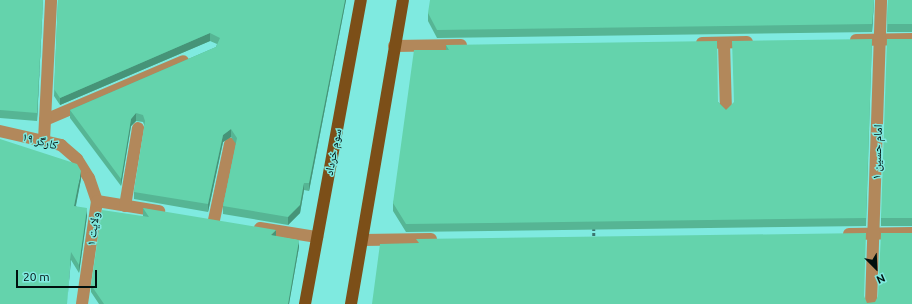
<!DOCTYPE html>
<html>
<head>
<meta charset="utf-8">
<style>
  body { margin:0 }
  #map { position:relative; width:912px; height:304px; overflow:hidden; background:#7feae0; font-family:Ubuntu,"Noto Naskh Arabic",sans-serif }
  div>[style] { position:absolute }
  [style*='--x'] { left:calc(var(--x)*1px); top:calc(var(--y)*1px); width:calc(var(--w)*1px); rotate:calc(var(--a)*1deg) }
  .path>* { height:2.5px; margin-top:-1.25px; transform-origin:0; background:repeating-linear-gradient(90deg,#3a746e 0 3px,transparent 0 5px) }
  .minor>* { height:12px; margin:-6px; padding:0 6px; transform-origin:6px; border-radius:6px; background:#b2885b }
  .major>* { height:12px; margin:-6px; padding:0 6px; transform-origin:6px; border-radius:6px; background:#7c4f18 }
  .wall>* { inset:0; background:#56b594 }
  .shaded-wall>* { inset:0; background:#469478 }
  .building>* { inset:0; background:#64d3ac }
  span { translate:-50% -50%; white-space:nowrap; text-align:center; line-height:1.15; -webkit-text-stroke:3px #7feae0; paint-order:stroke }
  .street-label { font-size:12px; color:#00100e }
  .north { position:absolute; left:856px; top:248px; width:40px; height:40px; -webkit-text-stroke:3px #7feae0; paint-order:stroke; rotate:156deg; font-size:11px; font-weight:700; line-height:16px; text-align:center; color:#00100e }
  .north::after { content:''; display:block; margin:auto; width:14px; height:18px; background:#00100e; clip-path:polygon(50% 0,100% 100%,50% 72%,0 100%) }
  .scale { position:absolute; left:16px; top:270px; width:81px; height:18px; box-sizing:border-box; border:2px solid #00100e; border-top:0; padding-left:5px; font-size:12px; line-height:14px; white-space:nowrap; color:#00100e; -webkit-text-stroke:3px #7feae0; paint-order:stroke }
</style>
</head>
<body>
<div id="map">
  <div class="path">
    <div style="--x:594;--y:228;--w:9;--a:90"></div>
  </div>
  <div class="minor">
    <div style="--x:856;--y:40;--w:56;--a:-1"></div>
    <div style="--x:702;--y:43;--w:45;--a:-1.3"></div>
    <div style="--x:724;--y:43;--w:67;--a:88.3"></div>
    <div style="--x:394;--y:46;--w:67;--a:-0.9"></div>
    <div style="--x:45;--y:120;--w:150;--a:-23.1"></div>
    <div style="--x:0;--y:131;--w:63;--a:12.9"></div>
    <div style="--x:61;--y:145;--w:21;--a:41"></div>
    <div style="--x:77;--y:159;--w:22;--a:58"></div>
    <div style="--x:89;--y:178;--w:24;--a:71"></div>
    <div style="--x:97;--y:201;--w:104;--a:98.3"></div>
    <div style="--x:44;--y:140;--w:140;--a:-87.1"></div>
    <div style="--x:97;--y:201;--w:63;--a:9.2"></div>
    <div style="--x:125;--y:206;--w:79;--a:-80.5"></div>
    <div style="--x:214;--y:220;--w:78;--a:-78.1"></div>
    <div style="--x:260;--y:228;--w:58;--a:9"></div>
    <div style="--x:849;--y:234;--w:63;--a:-0.9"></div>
    <div style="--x:363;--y:240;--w:68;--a:-0.8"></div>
    <div style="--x:871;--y:304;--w:304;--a:-88.1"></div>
  </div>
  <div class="major">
    <div style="--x:305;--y:304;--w:309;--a:-79.6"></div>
    <div style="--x:351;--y:304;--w:308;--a:-80.3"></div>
  </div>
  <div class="wall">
    <div style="clip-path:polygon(0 0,43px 0,37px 121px,0 118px)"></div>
    <div style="clip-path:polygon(58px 0,346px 0,309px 191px,304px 190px,300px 213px,288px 225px,223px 214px,223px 206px,236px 144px,231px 137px,223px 142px,208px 212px,134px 199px,134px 192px,145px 127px,143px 122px,136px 121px,131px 126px,121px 186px,70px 118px,70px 110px,216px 47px,217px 44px,210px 41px,60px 105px,54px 96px)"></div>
    <div style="clip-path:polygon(874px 0,872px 32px,437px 38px,428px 21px,428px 13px)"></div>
    <div style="clip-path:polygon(888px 0,912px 0,912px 32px,887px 32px)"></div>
    <div style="clip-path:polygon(872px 39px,866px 226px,406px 232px,393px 211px,393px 203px,446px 50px,446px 45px,718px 102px,726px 110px)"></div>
    <div style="clip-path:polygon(912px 39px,912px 226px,881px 226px,881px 218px)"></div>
    <div style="clip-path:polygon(81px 179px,76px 206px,87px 216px,79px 273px,71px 260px,0 304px)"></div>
    <div style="clip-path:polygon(143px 208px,276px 236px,299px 247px,289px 304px,99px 304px,91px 292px,91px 285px,143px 216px)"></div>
  </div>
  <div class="shaded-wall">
    <div style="clip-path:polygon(43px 0,37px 121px,37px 113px)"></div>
    <div style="clip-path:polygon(345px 0,346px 0,309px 191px,309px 183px)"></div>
    <div style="clip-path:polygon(874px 0,872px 32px,872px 24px)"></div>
    <div style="clip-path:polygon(210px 33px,210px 41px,60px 105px,60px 98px)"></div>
    <div style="clip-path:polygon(136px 113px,136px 121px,131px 126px,121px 186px,121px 179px,131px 119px)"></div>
    <div style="clip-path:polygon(231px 129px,231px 137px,223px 142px,208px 212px,208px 204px,223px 135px)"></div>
    <div style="clip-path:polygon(81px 171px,81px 179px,74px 214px,74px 206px)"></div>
    <div style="clip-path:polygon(304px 183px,304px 190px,300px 213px,288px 225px,288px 217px)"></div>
    <div style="clip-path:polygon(87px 208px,87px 216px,79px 273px,79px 265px)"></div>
    <div style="clip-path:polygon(276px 230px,276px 238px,271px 235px)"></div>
    <div style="clip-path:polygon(299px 240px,299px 247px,289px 304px,288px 304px)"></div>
    <div style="clip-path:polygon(71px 252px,71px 260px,67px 304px)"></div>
  </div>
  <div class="building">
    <div style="clip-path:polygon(0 0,43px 0,37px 113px,0 110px)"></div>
    <div style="clip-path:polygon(58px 0,345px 0,309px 183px,304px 183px,300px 205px,288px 217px,223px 206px,237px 138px,231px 129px,223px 135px,208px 204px,134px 192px,145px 121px,143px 115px,136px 113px,131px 119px,121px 179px,70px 110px,216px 47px,220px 38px,210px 33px,60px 98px,54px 89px)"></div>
    <div style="clip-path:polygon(430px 0,874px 0,872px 24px,437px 30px,428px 13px)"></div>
    <div style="clip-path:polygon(888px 0,912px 0,912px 24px,887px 24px)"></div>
    <div style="clip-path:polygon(872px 39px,866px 218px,406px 224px,393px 203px,414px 50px,449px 50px,446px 45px,717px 41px,718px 102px,726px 110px,734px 102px,732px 41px)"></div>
    <div style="clip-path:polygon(887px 39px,912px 39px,912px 218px,881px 218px)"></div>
    <div style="clip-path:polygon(0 139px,77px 164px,81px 171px,74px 206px,87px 208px,79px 265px,71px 252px,67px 304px,0 304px)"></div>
    <div style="clip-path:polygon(143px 208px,276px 230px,271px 235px,299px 240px,288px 304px,104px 304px,91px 285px,102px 210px,149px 217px)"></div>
    <div style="clip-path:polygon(866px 233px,864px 296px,867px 303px,875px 302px,878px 296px,881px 233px,912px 233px,912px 304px,372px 304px,380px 244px,419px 243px,416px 239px)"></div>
  </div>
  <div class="street-label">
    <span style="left:40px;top:141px;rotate:15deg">کارگر ۱۹</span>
    <span style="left:333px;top:152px;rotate:-79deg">سوم خرداد</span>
    <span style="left:877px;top:152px;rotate:-88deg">امام حسین ۱</span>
    <span style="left:93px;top:229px;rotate:-82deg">ولایت ۱</span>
  </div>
  <div class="north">N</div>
  <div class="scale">20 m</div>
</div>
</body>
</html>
